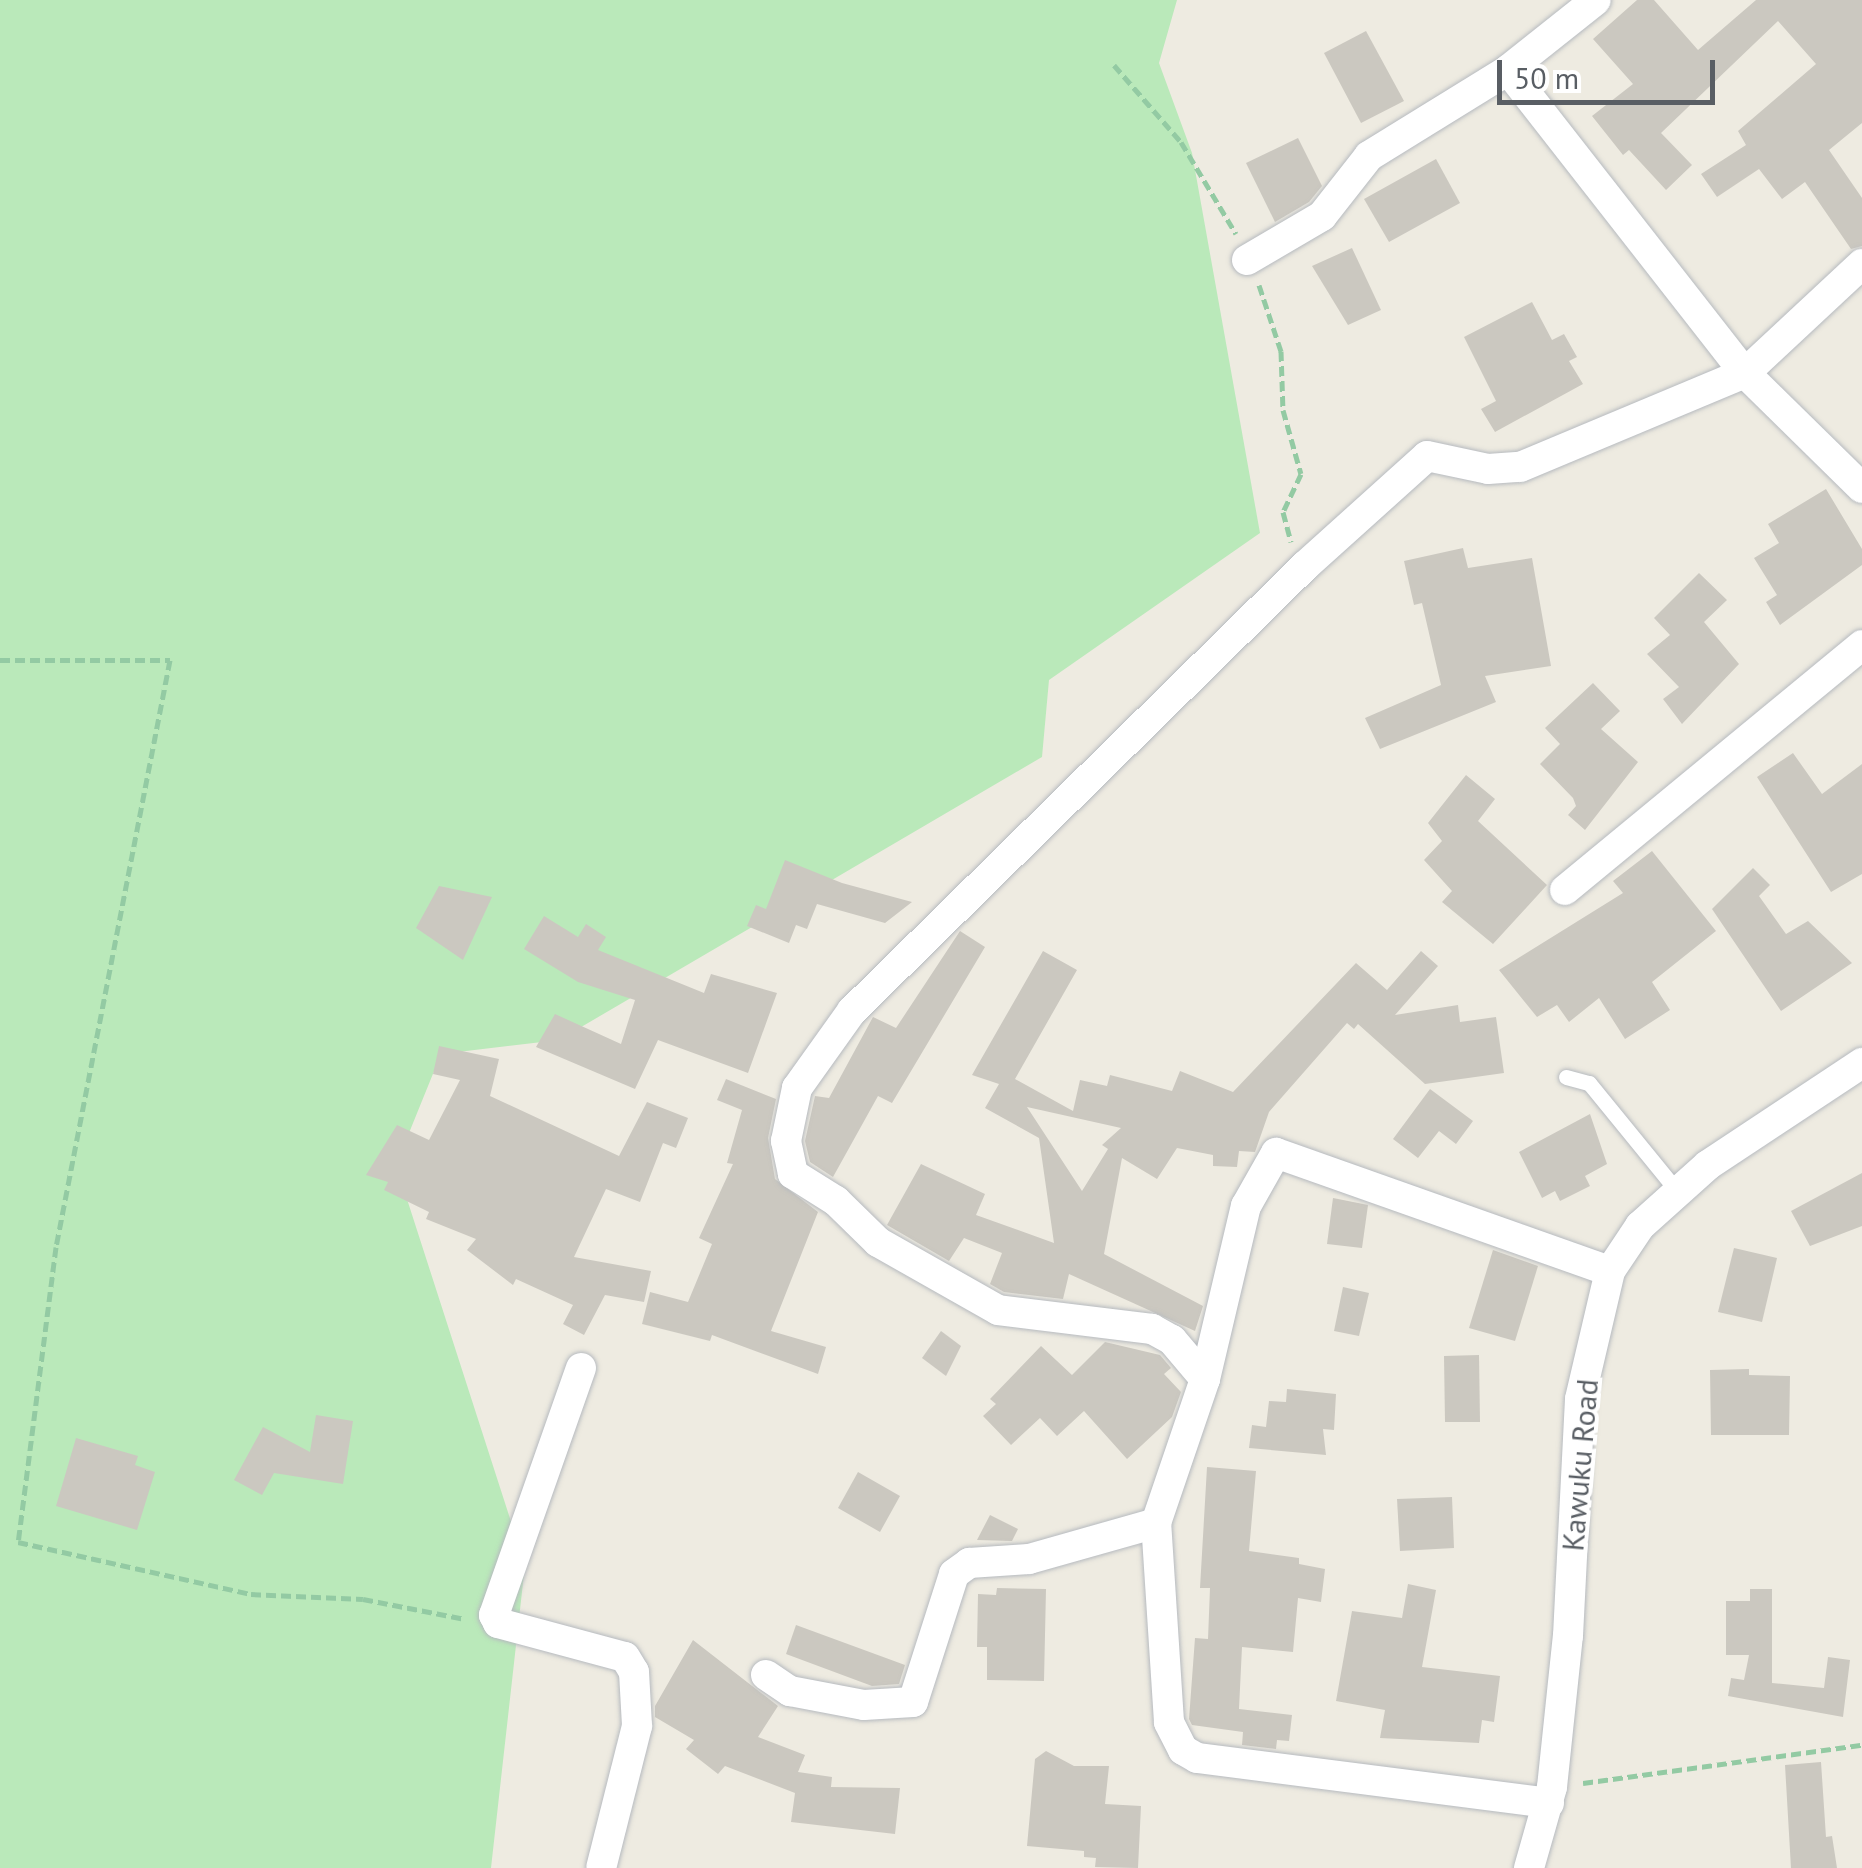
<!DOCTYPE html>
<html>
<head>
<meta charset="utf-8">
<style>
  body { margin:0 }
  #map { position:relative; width:1862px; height:1868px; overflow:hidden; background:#eeebe1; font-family:"PT Sans",sans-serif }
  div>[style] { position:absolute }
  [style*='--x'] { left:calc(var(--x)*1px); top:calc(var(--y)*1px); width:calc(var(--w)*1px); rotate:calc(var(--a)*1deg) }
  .green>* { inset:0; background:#bae9ba }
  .building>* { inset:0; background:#cbc8c0 }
  .path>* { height:5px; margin-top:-2.5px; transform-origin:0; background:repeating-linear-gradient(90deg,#93caa3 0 10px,transparent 0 15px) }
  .roads { filter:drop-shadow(0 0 2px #b6babf) drop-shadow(0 0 2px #b6babf) }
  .service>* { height:15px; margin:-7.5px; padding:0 7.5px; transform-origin:7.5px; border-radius:7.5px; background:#fff }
  .minor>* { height:30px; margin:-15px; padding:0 15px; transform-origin:15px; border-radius:15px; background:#fff }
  span { translate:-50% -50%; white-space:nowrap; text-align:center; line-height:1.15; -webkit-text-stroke:8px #fff; paint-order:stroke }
  .street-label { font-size:30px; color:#595e64 }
  .scale { position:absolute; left:1497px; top:60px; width:218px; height:45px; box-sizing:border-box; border:5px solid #595e64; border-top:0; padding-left:12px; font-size:30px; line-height:35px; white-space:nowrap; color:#595e64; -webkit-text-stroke:8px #fff; paint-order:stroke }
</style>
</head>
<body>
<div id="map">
  <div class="green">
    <div style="clip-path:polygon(0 0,1177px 0,1159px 63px,1192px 153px,1260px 533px,1049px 680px,1042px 757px,559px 1040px,441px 1054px,396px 1165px,525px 1565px,491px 1868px,0 1868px)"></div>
  </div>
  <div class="building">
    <div style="clip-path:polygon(1637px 0,1654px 0,1698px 50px,1756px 0,1862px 0,1862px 123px,1829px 150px,1862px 198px,1862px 246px,1851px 249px,1805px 182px,1782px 199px,1759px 169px,1717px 197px,1701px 174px,1746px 145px,1738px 131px,1816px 64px,1778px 21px,1661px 133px,1692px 165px,1666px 190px,1629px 150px,1623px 155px,1592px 116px,1633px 84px,1593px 39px)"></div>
    <div style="clip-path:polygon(1366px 31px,1404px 101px,1361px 123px,1324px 53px)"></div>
    <div style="clip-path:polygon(1298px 138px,1322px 186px,1309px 202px,1275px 222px,1246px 163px)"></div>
    <div style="clip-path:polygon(1436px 159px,1460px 203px,1389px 242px,1364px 199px)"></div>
    <div style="clip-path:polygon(1352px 248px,1381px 310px,1348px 325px,1312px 266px)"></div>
    <div style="clip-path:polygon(1532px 302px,1552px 340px,1564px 334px,1577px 357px,1569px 361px,1583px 384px,1495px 432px,1481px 409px,1496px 401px,1464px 337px)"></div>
    <div style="clip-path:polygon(1826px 489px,1862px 549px,1862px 565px,1780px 625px,1766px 602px,1777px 595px,1754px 558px,1779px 543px,1768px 524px)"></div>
    <div style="clip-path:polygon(1463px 548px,1468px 568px,1532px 558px,1551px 666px,1485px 676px,1496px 702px,1380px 749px,1365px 718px,1441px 685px,1422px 603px,1414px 605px,1404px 561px)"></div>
    <div style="clip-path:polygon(1699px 573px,1727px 600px,1704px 622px,1739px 664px,1682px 724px,1663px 699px,1679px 687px,1647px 654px,1670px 635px,1654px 618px)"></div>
    <div style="clip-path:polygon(1593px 683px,1620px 711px,1601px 729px,1638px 762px,1585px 830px,1568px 815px,1576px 806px,1573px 798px,1540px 764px,1560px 744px,1545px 728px)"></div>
    <div style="clip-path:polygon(1793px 753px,1822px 794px,1862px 764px,1862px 874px,1831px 892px,1757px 777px)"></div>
    <div style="clip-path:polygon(1466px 775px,1495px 799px,1478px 821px,1547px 885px,1493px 944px,1442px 902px,1452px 891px,1424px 860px,1442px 841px,1428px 823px)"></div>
    <div style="clip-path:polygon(1652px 851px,1716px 931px,1652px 982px,1670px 1010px,1625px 1039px,1599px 998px,1569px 1022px,1557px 1005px,1537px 1017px,1499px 970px,1623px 893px,1613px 881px)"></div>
    <div style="clip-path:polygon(785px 860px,842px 883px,912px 902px,885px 923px,817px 904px,807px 929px,796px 925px,789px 943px,747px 926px,756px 905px,766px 909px)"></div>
    <div style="clip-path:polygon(1753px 868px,1770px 885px,1759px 896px,1786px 934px,1808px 921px,1852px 963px,1781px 1011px,1712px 909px)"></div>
    <div style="clip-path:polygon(439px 886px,492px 897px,463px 960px,416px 928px)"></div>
    <div style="clip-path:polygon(544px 916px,578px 937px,586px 924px,606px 937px,598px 950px,704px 993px,711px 974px,777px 993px,748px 1073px,658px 1040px,635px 1089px,536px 1047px,555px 1014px,621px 1044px,635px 1000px,578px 982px,524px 949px)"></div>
    <div style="clip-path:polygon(960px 931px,985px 947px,892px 1103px,878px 1096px,833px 1177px,810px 1162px,805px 1141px,815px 1096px,829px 1098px,873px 1017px,896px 1028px)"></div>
    <div style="clip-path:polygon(evenodd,1043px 951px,1077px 970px,1015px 1079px,1073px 1111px,1080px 1080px,1107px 1086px,1110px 1075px,1172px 1091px,1180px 1071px,1233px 1092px,1356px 963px,1387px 990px,1421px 951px,1438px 966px,1395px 1015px,1458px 1005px,1460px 1022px,1496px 1017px,1504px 1073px,1425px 1084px,1358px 1024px,1354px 1029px,1347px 1023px,1269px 1112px,1255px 1152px,1239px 1151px,1237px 1167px,1213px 1166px,1213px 1155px,1177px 1148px,1157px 1179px,1122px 1158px,1104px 1254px,1203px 1306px,1195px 1331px,1069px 1274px,1063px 1299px,1004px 1292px,990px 1284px,1002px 1253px,964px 1238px,949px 1261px,887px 1225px,921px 1164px,985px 1194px,976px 1215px,1054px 1243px,1039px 1138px,985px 1108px,999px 1084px,972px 1075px,1043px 951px,1027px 1107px,1121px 1128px,1102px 1145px,1108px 1149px,1082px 1191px,1027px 1107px)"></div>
    <div style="clip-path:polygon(439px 1046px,499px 1059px,490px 1096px,619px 1156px,647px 1102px,688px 1118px,676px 1148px,663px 1143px,640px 1202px,606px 1189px,574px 1257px,651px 1271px,644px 1302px,605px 1295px,584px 1335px,563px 1324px,573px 1305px,516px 1279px,513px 1285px,467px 1250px,476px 1239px,426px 1219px,429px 1212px,384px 1190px,388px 1182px,366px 1175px,397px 1125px,429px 1140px,460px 1080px,433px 1074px)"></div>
    <div style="clip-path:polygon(726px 1079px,776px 1099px,768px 1138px,775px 1179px,818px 1212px,771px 1331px,826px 1347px,818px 1374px,712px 1335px,710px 1341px,642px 1324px,650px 1292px,688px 1302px,712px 1244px,699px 1238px,733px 1164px,727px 1163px,742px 1110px,717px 1100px)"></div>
    <div style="clip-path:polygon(1430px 1089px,1473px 1121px,1456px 1144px,1439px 1131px,1418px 1158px,1393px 1139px)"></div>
    <div style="clip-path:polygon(1590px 1114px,1607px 1164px,1585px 1176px,1590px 1186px,1560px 1201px,1555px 1191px,1542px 1198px,1519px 1152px)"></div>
    <div style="clip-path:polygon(1862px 1173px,1862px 1226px,1810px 1246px,1791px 1211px)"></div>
    <div style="clip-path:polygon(1333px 1198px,1368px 1205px,1362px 1248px,1327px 1244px)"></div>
    <div style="clip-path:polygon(1734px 1248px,1777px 1258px,1762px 1322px,1718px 1312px)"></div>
    <div style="clip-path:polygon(1493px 1250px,1538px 1266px,1515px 1341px,1469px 1328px)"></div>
    <div style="clip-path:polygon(1343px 1287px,1369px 1293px,1359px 1336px,1334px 1331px)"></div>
    <div style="clip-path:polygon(941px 1331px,961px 1346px,946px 1376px,922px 1358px)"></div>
    <div style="clip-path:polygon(1105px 1342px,1160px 1355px,1171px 1368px,1164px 1374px,1181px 1392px,1172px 1417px,1127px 1459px,1084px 1411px,1057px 1436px,1040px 1418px,1011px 1445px,983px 1416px,996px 1404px,990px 1399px,1041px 1346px,1072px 1375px)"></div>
    <div style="clip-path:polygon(1479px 1355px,1480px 1422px,1445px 1422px,1444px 1356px)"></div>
    <div style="clip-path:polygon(1749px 1369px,1749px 1375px,1790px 1376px,1789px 1435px,1711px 1435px,1710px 1370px)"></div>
    <div style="clip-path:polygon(1287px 1389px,1336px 1394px,1334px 1430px,1323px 1429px,1326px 1455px,1249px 1448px,1252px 1425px,1266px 1427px,1269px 1401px,1286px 1402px)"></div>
    <div style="clip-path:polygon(316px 1415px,353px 1421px,343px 1484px,274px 1473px,262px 1495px,234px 1480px,263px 1427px,310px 1452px)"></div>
    <div style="clip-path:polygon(76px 1438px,138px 1456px,135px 1465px,155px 1472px,137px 1530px,56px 1506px)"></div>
    <div style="clip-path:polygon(1207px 1467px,1256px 1471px,1249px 1551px,1299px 1558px,1299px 1564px,1325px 1569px,1321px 1602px,1298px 1598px,1293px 1652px,1242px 1647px,1239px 1709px,1292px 1715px,1289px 1741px,1277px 1740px,1276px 1749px,1242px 1745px,1243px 1732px,1192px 1725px,1189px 1719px,1195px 1638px,1208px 1639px,1210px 1588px,1200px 1588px)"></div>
    <div style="clip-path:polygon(858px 1472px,900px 1496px,880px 1532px,838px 1508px)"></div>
    <div style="clip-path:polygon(1452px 1497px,1454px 1548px,1400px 1551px,1397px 1499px)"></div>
    <div style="clip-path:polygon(990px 1515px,1018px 1529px,1012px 1541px,977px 1540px)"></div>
    <div style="clip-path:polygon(1408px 1584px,1436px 1590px,1422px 1667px,1500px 1676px,1494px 1722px,1482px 1720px,1479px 1743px,1380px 1738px,1385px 1710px,1336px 1701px,1352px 1611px,1402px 1618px)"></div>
    <div style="clip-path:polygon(997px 1588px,1046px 1589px,1044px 1681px,987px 1680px,987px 1647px,977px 1647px,978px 1594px,996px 1595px)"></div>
    <div style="clip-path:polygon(1750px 1589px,1772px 1589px,1772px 1683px,1824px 1688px,1828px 1657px,1850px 1660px,1843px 1717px,1728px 1696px,1731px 1678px,1744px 1680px,1749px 1655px,1726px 1655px,1726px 1601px,1750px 1601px)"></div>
    <div style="clip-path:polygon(796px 1625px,905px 1665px,899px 1684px,872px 1686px,786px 1654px)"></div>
    <div style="clip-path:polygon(693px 1640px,778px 1706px,758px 1737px,805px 1755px,798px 1772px,832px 1777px,831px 1787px,900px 1788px,895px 1834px,791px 1822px,795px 1793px,725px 1766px,718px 1774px,686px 1749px,694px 1740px,655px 1717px,655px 1706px)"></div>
    <div style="clip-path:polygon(1046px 1751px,1074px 1766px,1109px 1766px,1105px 1804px,1141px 1806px,1138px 1868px,1095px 1867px,1096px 1858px,1084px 1857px,1084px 1851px,1027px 1846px,1035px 1759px)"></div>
    <div style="clip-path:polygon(1821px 1762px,1826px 1837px,1832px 1836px,1837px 1868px,1791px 1868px,1785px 1765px)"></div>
  </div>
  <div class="path">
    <div style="--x:1114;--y:65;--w:102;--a:49"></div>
    <div style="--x:1181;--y:142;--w:107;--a:59.1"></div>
    <div style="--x:1259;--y:285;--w:70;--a:71.6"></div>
    <div style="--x:1281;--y:351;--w:59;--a:88.1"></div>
    <div style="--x:1283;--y:410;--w:66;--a:74.3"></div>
    <div style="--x:1301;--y:474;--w:42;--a:115.3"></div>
    <div style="--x:1283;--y:512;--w:31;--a:75"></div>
    <div style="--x:0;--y:660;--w:170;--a:0"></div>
    <div style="--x:170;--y:660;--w:598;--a:100.99"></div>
    <div style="--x:56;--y:1247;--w:297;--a:97.3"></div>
    <div style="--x:18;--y:1542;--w:239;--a:12.6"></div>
    <div style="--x:251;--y:1594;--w:112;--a:2.6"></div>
    <div style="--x:363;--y:1599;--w:104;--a:11.1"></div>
    <div style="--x:1583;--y:1783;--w:282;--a:-7.8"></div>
  </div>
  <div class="roads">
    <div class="service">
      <div style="--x:1566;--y:1077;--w:24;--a:15"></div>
      <div style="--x:1589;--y:1083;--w:141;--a:50.8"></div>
    </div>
    <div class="minor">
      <div style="--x:1508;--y:70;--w:385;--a:52"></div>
      <div style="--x:1745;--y:373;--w:164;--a:44.5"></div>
      <div style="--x:1247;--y:260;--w:87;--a:-30.4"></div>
      <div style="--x:1322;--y:216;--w:76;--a:-51.9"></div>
      <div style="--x:1369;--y:156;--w:163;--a:-31.7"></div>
      <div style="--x:1508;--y:70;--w:112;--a:-38.5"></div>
      <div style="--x:1565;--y:890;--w:385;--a:-39.5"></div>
      <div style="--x:581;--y:1368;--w:262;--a:109.4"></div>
      <div style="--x:494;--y:1615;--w:9;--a:63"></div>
      <div style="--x:498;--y:1623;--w:131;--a:15"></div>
      <div style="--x:625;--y:1657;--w:17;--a:59"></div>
      <div style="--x:634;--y:1672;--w:54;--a:86.8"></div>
      <div style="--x:637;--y:1726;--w:146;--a:104.2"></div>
      <div style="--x:1205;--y:1379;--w:51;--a:-130.2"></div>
      <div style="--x:1172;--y:1340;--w:23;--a:-151"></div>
      <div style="--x:1152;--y:1329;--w:155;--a:-173"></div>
      <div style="--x:998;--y:1310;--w:138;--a:-150.5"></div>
      <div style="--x:878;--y:1242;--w:59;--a:-135.7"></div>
      <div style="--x:836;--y:1201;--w:51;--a:-147.9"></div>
      <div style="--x:793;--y:1174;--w:34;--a:-102"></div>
      <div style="--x:786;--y:1141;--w:54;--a:-78.3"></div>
      <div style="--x:797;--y:1088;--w:95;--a:-54.5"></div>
      <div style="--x:852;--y:1011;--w:635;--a:-44.49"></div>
      <div style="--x:1305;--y:566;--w:164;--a:-42"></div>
      <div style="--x:1427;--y:456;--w:62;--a:12"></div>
      <div style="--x:1488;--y:469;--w:32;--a:-4"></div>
      <div style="--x:1520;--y:467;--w:244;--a:-22.7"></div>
      <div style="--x:1745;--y:373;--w:160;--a:-43"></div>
      <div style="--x:766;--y:1675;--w:29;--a:34"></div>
      <div style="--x:790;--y:1691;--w:75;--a:10.7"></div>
      <div style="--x:864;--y:1705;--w:49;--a:-3.5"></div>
      <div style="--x:913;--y:1702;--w:134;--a:-72.2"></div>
      <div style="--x:954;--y:1574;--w:19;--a:-36"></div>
      <div style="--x:969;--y:1563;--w:60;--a:-3.8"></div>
      <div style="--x:1029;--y:1559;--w:132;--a:-15.8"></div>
      <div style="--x:1549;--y:1803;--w:355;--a:-172.7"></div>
      <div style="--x:1197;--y:1758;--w:16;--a:-150"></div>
      <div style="--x:1183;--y:1750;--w:31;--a:-117"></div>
      <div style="--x:1169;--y:1722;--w:199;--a:-93.7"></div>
      <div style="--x:1156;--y:1523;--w:152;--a:-71.2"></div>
      <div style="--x:1205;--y:1379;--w:178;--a:-76.7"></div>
      <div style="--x:1246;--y:1206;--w:61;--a:-60.5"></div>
      <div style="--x:1276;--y:1153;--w:354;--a:19.5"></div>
      <div style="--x:1529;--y:1868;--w:84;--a:-74.1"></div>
      <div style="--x:1552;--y:1787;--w:152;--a:-84"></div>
      <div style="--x:1568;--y:1636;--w:237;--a:-87.1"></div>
      <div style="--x:1580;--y:1399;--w:131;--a:-76.8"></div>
      <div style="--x:1610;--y:1271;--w:54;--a:-56.3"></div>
      <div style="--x:1640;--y:1226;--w:91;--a:-41.9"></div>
      <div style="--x:1708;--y:1165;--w:185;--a:-33.5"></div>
    </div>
  </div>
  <div class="street-label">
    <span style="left:1580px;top:1465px;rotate:-85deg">Kawuku Road</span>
  </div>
  <div class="scale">50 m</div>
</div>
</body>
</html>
